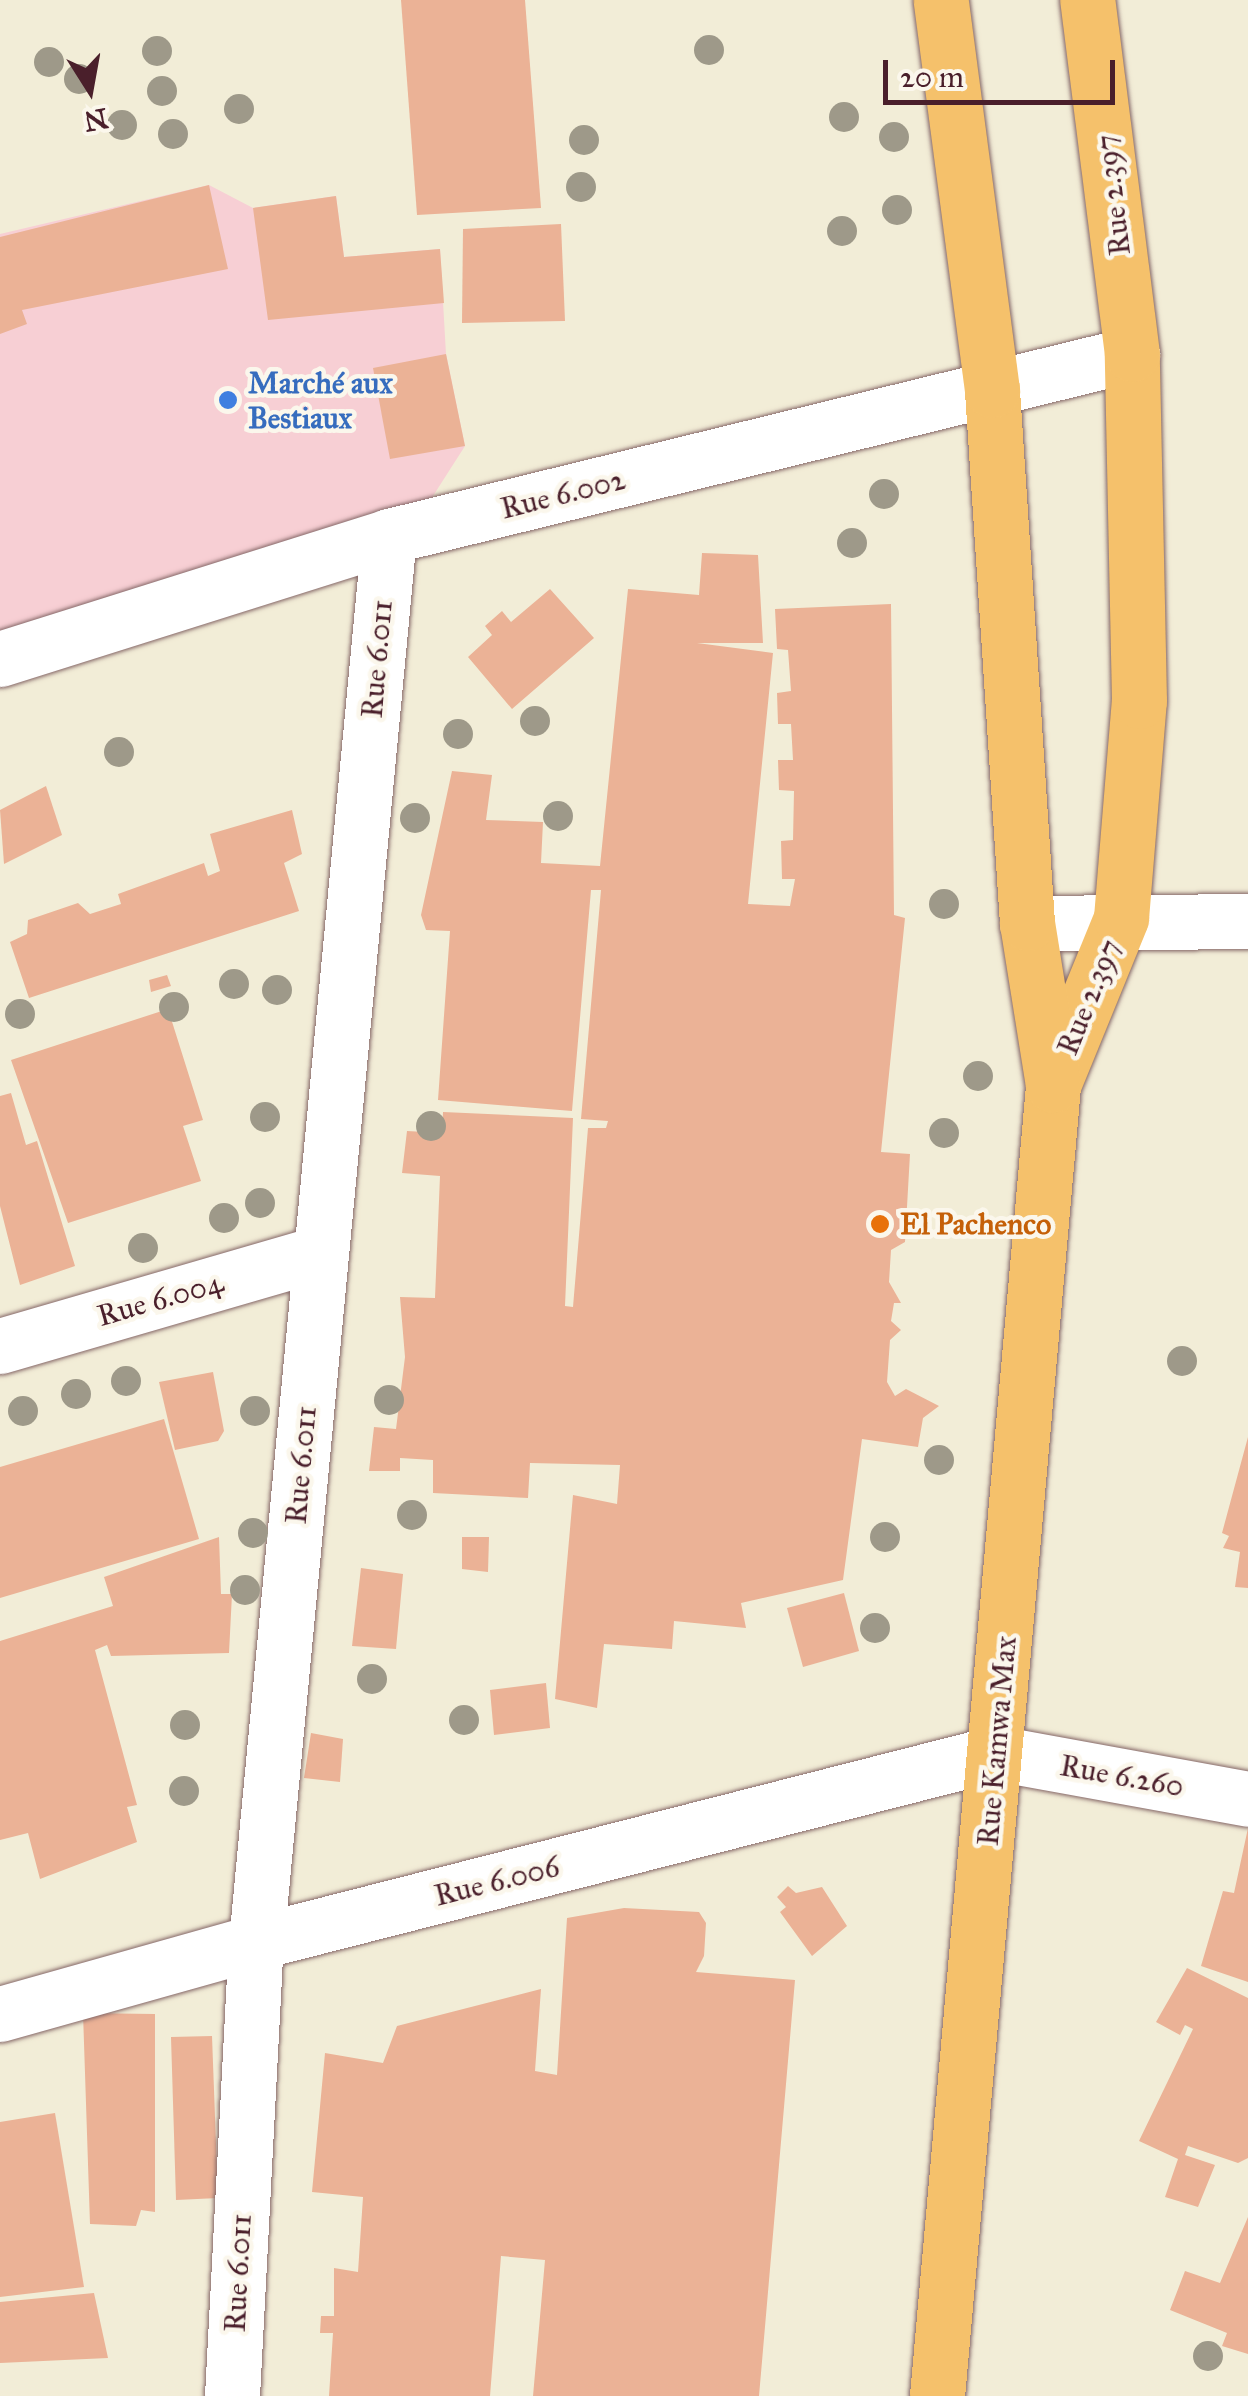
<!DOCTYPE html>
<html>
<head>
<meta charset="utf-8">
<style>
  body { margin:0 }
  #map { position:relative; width:1248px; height:2396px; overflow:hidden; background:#f2edd7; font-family:"IM FELL Great Primer",serif }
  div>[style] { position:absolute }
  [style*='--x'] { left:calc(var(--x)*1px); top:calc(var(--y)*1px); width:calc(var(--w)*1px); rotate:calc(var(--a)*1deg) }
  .built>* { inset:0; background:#f7cfd4 }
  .building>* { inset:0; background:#ebb296 }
  .roads { filter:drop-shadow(0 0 2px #856767) drop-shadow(0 0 2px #856767) }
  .minor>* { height:55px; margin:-27.5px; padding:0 27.5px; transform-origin:27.5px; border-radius:27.5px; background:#fff }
  .major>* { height:55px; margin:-27.5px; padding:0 27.5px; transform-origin:27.5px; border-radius:27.5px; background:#f5c16b }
  .trees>* { width:30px; height:30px; margin:-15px; border-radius:50%; background:#9e9989 }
  .dots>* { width:28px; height:28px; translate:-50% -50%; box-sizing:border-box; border:5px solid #fbf7ec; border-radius:50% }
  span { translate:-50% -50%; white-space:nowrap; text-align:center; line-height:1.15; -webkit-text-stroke:9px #fbf7ec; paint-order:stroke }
  .street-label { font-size:30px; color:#4a1f2b }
  .shop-label { font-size:30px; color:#366cbe; font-weight:700 }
  .left { translate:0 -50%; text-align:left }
  .food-label { font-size:30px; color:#c56008; font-weight:700 }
  .north { position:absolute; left:40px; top:40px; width:100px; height:100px; -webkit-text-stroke:8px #fbf7ec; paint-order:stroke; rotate:169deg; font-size:28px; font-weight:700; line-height:40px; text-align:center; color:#4a1f2b }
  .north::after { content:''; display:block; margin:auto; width:35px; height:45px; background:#4a1f2b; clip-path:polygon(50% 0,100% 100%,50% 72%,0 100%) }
  .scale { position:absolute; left:883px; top:60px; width:232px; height:45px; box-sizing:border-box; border:5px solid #4a1f2b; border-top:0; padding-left:12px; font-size:30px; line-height:35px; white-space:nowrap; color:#4a1f2b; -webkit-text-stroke:8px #fbf7ec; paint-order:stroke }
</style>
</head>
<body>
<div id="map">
  <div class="built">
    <div style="clip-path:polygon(209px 185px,253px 208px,336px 196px,344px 257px,440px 249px,446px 354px,465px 446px,392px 560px,0 685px,0 234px)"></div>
  </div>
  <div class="building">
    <div style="clip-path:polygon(401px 0,525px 0,541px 208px,417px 215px)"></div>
    <div style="clip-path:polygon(209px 185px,228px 269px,22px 310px,27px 324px,0 334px,0 237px)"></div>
    <div style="clip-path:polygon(336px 196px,344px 257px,440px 249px,444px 303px,268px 320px,253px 208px)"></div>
    <div style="clip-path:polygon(561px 224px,565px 321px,462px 323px,463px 229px)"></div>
    <div style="clip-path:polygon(446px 354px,465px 446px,390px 459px,373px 368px)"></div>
    <div style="clip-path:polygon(702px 553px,758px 555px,763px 643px,697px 643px,773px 653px,748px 904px,790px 906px,795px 879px,782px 879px,781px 841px,793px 840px,794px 791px,779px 790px,778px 760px,793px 760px,791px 724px,778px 724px,777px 693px,791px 691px,788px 650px,777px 649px,775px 609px,891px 604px,894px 915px,905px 918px,881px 1152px,910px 1154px,905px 1242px,891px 1250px,889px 1282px,901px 1303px,894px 1303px,891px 1321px,901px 1330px,890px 1340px,887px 1382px,895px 1396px,906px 1389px,939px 1406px,923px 1418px,918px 1447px,862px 1439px,843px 1580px,741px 1603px,746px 1628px,674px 1621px,672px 1649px,604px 1644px,597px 1708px,555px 1699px,573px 1495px,617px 1504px,620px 1465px,530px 1463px,528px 1498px,433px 1493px,433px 1460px,400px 1458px,400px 1471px,369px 1471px,374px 1427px,396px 1429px,405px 1357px,400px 1297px,435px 1298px,440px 1176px,402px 1173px,407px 1131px,442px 1133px,443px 1112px,573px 1118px,565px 1306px,573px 1307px,588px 1128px,606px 1128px,608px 1121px,581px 1119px,601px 890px,591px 890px,572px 1111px,438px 1100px,450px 931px,426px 930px,421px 915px,452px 771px,492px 775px,486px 820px,543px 822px,541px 863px,600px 866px,628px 589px,699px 595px)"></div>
    <div style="clip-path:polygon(550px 589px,594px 638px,512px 709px,468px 657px,492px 635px,485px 626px,502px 611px,511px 622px)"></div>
    <div style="clip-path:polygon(46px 786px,62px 835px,4px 864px,0 810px)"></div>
    <div style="clip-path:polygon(292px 810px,302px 854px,284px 863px,299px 911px,29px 998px,10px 942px,27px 934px,28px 920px,78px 903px,90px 914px,121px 904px,118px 894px,204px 863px,208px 876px,220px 871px,210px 834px)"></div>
    <div style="clip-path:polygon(167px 975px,171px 986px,151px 992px,149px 980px)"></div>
    <div style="clip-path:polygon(168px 1009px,203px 1120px,183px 1126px,201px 1181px,68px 1223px,11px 1060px)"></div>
    <div style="clip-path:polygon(11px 1093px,26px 1145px,37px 1141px,75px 1266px,20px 1285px,0 1206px,0 1096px)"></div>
    <div style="clip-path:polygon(213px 1372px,224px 1431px,218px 1441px,175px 1450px,159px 1382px)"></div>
    <div style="clip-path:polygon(164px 1419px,199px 1539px,0 1598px,0 1467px)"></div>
    <div style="clip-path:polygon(1248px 1437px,1248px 1588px,1235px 1587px,1240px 1552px,1223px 1548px,1229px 1536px,1222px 1533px)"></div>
    <div style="clip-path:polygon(219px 1537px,221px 1594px,232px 1594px,229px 1653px,111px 1656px,107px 1645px,95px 1650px,137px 1805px,127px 1807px,137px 1842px,40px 1879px,28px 1833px,0 1840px,0 1641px,113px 1606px,104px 1577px)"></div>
    <div style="clip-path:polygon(462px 1537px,489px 1537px,488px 1572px,462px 1569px)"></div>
    <div style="clip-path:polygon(361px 1568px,403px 1574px,396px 1649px,352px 1646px)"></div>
    <div style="clip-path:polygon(844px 1593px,859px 1651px,803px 1667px,787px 1608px)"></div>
    <div style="clip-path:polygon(546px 1683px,550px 1728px,494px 1735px,490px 1690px)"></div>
    <div style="clip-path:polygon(311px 1733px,343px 1739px,340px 1782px,304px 1778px)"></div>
    <div style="clip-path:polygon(1248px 1828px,1248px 1982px,1201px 1966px,1223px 1891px,1234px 1893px)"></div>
    <div style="clip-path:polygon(788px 1886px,796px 1893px,822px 1887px,847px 1926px,812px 1956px,780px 1912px,786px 1907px,777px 1897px)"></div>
    <div style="clip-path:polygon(624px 1908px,699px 1912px,706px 1923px,704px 1956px,696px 1972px,795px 1980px,759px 2396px,533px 2396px,545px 2260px,501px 2256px,490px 2396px,329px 2396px,333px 2333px,320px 2333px,321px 2316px,334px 2316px,334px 2268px,358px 2272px,363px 2197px,312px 2192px,325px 2053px,383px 2063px,397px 2026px,541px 1989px,535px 2071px,557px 2075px,567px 1918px)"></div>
    <div style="clip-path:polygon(1187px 1968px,1248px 1998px,1248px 2158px,1238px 2163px,1188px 2146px,1185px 2155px,1215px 2165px,1198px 2207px,1165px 2197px,1178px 2159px,1139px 2141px,1193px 2029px,1185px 2025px,1180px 2035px,1156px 2022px)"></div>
    <div style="clip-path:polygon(83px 2013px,155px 2014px,155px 2212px,141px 2210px,136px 2226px,90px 2224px)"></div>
    <div style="clip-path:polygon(212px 2036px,218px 2198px,176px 2200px,171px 2037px)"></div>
    <div style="clip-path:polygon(55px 2113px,84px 2287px,0 2297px,0 2122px)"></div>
    <div style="clip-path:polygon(1248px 2217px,1248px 2354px,1222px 2346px,1227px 2333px,1170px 2310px,1185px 2271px,1220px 2283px)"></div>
    <div style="clip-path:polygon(94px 2293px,108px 2358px,0 2363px,0 2302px)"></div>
  </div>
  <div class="roads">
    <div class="minor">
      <div style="--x:0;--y:659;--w:408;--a:-17.5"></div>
      <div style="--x:389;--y:536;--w:765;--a:-13.76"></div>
      <div style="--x:1027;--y:923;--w:221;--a:-0.5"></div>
      <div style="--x:0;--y:1346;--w:333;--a:-16.2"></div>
      <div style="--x:0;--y:2014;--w:266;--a:-15.7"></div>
      <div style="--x:256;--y:1942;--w:764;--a:-14.33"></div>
      <div style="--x:996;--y:1753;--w:256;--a:10.3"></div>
      <div style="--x:232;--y:2396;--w:455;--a:-87"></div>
      <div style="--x:256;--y:1942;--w:1412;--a:-84.6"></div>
    </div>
    <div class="major">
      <div style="--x:1053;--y:1085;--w:180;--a:-67.8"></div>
      <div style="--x:1121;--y:918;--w:218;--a:-85.3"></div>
      <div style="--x:1139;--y:701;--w:347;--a:-91.2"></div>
      <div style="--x:1132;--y:354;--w:357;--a:-97.2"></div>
      <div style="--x:937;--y:2396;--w:1316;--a:-84.94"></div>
      <div style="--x:1053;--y:1085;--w:164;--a:-99.1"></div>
      <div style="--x:1027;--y:923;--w:534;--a:-93.76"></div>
      <div style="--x:992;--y:390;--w:393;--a:-97.5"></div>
    </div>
  </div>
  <div class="trees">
    <div style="left:709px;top:50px"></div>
    <div style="left:157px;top:51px"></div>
    <div style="left:49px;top:62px"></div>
    <div style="left:79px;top:79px"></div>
    <div style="left:162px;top:91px"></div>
    <div style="left:239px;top:109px"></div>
    <div style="left:844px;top:117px"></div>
    <div style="left:122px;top:125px"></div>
    <div style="left:173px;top:134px"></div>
    <div style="left:894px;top:137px"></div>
    <div style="left:584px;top:140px"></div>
    <div style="left:581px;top:187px"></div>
    <div style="left:897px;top:210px"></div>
    <div style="left:842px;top:231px"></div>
    <div style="left:884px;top:494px"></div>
    <div style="left:852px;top:543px"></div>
    <div style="left:535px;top:721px"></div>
    <div style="left:458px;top:734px"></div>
    <div style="left:119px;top:752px"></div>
    <div style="left:558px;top:816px"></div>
    <div style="left:415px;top:818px"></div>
    <div style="left:944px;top:904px"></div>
    <div style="left:234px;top:984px"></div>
    <div style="left:277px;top:990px"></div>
    <div style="left:174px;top:1007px"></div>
    <div style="left:20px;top:1014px"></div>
    <div style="left:978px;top:1076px"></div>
    <div style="left:265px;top:1117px"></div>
    <div style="left:431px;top:1126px"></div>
    <div style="left:944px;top:1133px"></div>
    <div style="left:260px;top:1203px"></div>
    <div style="left:224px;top:1218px"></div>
    <div style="left:143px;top:1248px"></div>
    <div style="left:1182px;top:1361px"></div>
    <div style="left:126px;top:1381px"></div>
    <div style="left:76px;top:1394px"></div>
    <div style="left:389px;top:1400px"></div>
    <div style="left:23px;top:1411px"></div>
    <div style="left:255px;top:1411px"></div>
    <div style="left:939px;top:1460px"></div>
    <div style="left:412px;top:1515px"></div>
    <div style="left:253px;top:1533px"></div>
    <div style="left:885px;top:1537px"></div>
    <div style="left:245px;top:1590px"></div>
    <div style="left:875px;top:1628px"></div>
    <div style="left:372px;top:1679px"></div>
    <div style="left:464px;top:1720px"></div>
    <div style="left:185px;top:1725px"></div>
    <div style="left:184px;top:1791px"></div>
    <div style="left:1208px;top:2356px"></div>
  </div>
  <div class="dots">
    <div style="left:228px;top:400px;background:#3f7fe0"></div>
    <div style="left:880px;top:1224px;background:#e8710a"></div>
  </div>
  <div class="street-label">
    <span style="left:1113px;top:195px;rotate:-97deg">Rue 2.397</span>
    <span style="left:563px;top:494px;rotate:-14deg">Rue 6.002</span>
    <span style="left:377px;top:659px;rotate:-85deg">Rue 6.011</span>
    <span style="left:1089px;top:997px;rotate:-68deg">Rue 2.397</span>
    <span style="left:160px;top:1299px;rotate:-16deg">Rue 6.004</span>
    <span style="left:301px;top:1465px;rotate:-85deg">Rue 6.011</span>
    <span style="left:997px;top:1741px;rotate:-85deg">Rue Kamwa Max</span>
    <span style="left:1122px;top:1776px;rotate:10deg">Rue 6.260</span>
    <span style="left:497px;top:1881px;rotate:-14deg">Rue 6.006</span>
    <span style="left:238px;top:2273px;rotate:-87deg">Rue 6.011</span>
  </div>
  <div class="shop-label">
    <span class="left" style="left:248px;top:400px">Marché aux<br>Bestiaux</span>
  </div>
  <div class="food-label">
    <span class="left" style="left:900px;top:1224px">El Pachenco</span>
  </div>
  <div class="north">N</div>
  <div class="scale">20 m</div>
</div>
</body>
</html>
